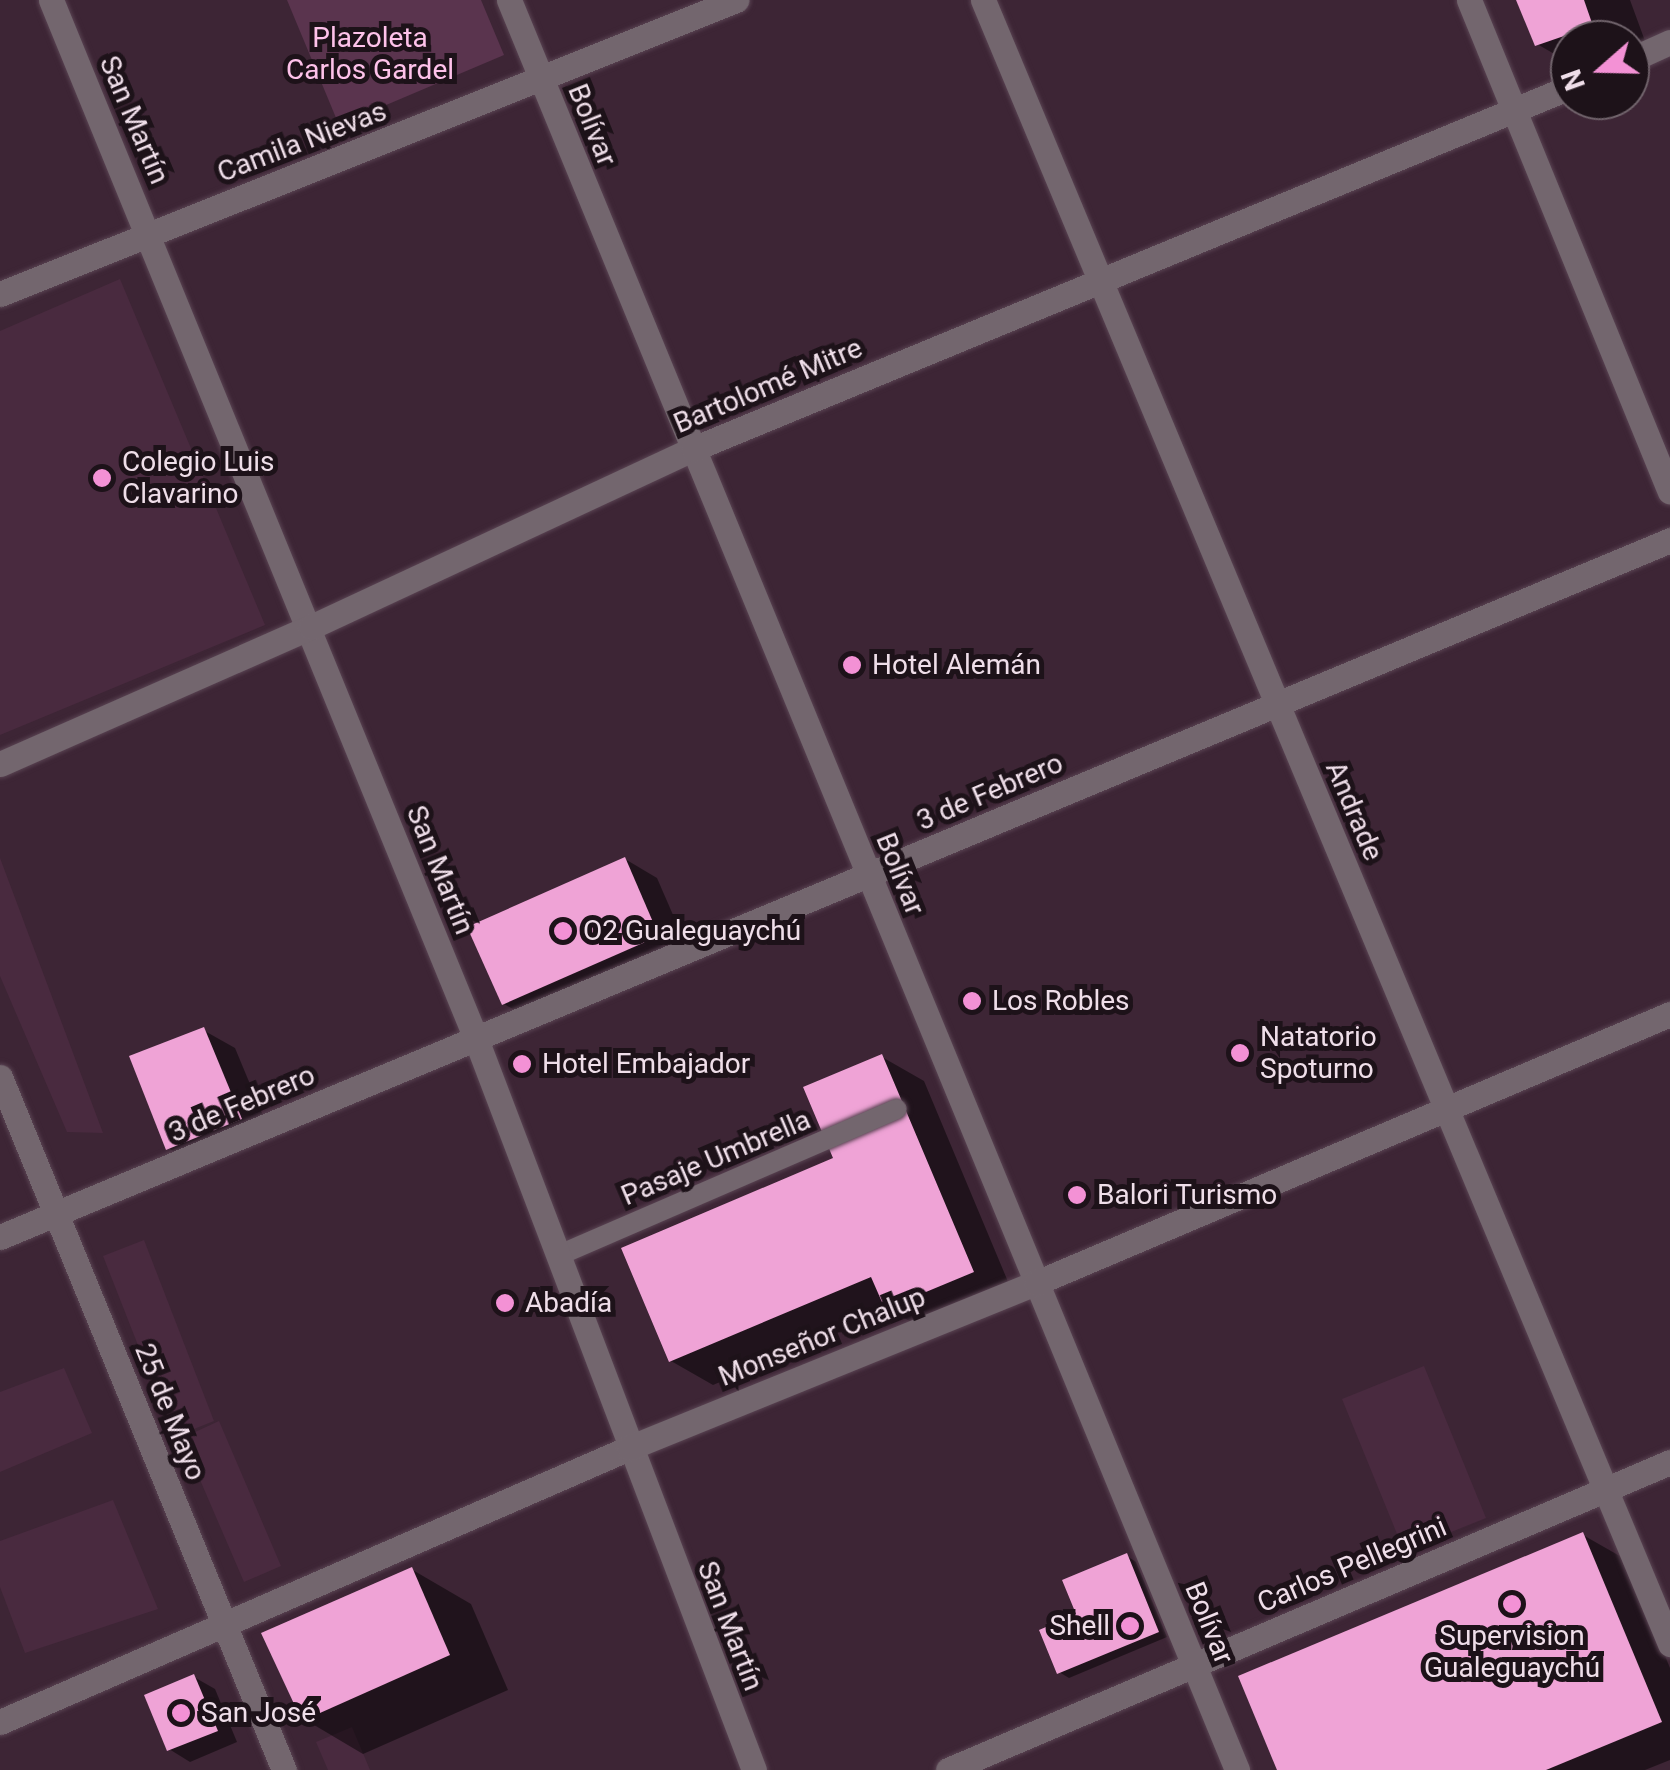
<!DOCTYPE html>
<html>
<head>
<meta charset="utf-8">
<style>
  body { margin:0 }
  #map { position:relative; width:1670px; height:1770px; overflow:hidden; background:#3d2535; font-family:Roboto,sans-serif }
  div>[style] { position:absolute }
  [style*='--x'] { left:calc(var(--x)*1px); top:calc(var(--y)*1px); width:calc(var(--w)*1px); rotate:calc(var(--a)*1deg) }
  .built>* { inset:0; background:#492a3f }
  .green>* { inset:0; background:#5a344e }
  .shadow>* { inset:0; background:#0007 }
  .building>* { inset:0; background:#efa3d6 }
  .roads { filter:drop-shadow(0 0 2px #594352) drop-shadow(0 0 2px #594352) }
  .service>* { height:20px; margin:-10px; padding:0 10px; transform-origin:10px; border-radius:10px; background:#73666e }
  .minor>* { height:25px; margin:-12.5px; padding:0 12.5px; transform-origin:12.5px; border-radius:12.5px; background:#73666e }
  .tertiary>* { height:25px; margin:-12.5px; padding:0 12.5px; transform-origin:12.5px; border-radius:12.5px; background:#73666e }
  .dots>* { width:28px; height:28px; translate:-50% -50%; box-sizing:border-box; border:5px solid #1d1219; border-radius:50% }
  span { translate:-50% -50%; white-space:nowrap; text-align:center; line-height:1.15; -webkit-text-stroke:10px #1d1219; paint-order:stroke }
  .park-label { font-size:28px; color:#fec2ea }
  .street-label { font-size:28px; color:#efdee9 }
  .poi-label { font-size:28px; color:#efdee9 }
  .left { translate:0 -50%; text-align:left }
  .right { translate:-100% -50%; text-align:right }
  .north { position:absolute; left:1550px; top:20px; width:100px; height:100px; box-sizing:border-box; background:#1d1219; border:2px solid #71646c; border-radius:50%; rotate:250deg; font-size:28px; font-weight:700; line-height:40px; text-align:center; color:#efdee9 }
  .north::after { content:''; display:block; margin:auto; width:35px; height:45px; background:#f391d5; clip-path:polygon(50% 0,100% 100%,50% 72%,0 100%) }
</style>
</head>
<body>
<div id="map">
  <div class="built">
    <div style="clip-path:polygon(120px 279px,265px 625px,0 735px,0 331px)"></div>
    <div style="clip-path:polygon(0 858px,103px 1133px,67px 1132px,0 976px)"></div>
    <div style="clip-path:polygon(144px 1240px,214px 1421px,174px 1437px,103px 1256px)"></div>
    <div style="clip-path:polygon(1424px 1366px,1486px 1518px,1404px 1551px,1342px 1399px)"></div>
    <div style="clip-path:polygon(64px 1368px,92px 1433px,0 1472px,0 1392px)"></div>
    <div style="clip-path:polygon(219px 1421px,281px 1566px,244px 1582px,182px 1438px)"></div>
    <div style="clip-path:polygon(113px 1500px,158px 1609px,25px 1653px,0 1587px,0 1541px)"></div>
    <div style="clip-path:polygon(352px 1727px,370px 1770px,328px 1770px,316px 1742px)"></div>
  </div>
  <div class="green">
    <div style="clip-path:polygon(287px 0,481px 0,504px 55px,339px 125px)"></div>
  </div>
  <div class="shadow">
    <div style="clip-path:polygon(1519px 0,1630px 0,1652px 60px,1630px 68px,1630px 40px,1570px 40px,1570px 63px,1537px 44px)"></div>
    <div style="clip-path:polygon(625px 859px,657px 878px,690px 954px,536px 1022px,504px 1004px)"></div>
    <div style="clip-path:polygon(203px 1030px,235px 1048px,272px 1137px,200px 1166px,168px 1148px)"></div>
    <div style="clip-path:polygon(882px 1057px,924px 1081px,1014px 1296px,929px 1332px,890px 1310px,713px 1385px,671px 1361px,836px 1159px)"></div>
    <div style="clip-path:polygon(1583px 1535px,1625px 1559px,1670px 1668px,1670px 1760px,1645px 1770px,1279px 1770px)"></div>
    <div style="clip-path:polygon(1127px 1556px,1136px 1562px,1167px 1637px,1069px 1678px,1059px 1672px,1079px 1616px)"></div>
    <div style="clip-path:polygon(411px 1569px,471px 1604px,508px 1690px,363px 1754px,304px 1719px)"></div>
    <div style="clip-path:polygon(194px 1677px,215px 1689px,237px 1742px,190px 1762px,169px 1749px)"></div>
  </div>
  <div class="building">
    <div style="clip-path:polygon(1516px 0,1584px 0,1593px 26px,1535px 46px)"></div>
    <div style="clip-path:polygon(625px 857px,659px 936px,502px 1005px,467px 927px)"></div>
    <div style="clip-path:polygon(204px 1027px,242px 1119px,166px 1150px,129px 1056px)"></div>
    <div style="clip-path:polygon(882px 1054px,974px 1272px,885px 1309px,871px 1277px,669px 1362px,621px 1248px,833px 1158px,803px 1087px)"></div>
    <div style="clip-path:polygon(1583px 1532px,1662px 1722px,1546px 1770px,1277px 1770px,1238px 1676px)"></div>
    <div style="clip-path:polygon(1127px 1553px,1159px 1632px,1057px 1674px,1039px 1630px,1076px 1614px,1062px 1580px)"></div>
    <div style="clip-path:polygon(412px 1567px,450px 1655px,302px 1721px,261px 1633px)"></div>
    <div style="clip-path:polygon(194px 1674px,218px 1731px,167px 1751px,144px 1695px)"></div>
  </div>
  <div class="roads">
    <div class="service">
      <div style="--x:557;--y:1256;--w:370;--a:-23.4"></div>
    </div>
    <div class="minor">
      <div style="--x:51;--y:0;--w:1123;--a:67.75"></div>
      <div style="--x:476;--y:1039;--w:782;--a:69.18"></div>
      <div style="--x:509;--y:0;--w:1914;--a:67.64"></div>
      <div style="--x:983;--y:0;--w:1782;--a:67.32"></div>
      <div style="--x:1469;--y:0;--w:531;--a:67.78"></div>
      <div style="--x:1630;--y:60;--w:44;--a:-24.2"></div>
      <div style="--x:0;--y:294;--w:793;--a:-21.77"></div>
      <div style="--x:0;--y:764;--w:340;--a:-23.8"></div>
      <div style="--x:311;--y:627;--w:421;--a:-25"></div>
      <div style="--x:693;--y:449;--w:949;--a:-22.43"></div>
      <div style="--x:0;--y:1237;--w:1810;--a:-22.65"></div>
      <div style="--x:0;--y:1722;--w:686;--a:-23.54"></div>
      <div style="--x:629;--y:1448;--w:439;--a:-22.1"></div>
      <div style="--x:1036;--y:1283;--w:689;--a:-22.99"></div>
      <div style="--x:948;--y:1770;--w:785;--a:-23.1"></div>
    </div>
    <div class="tertiary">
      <div style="--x:0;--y:1077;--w:749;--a:67.72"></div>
    </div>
  </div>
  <div class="dots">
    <div style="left:102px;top:478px;background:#f391d5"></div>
    <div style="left:852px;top:665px;background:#f391d5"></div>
    <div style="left:563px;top:931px;background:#f391d5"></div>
    <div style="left:972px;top:1001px;background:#f391d5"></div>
    <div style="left:1240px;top:1053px;background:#f391d5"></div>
    <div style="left:522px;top:1064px;background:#f391d5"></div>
    <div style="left:1077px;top:1195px;background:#f391d5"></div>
    <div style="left:505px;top:1303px;background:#f391d5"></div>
    <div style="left:1512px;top:1604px;background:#f391d5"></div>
    <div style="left:1130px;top:1626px;background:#f391d5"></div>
    <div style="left:181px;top:1713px;background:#f391d5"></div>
  </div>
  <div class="park-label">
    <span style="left:370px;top:54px">Plazoleta<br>Carlos Gardel</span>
  </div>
  <div class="street-label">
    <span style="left:134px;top:120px;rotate:67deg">San Martín</span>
    <span style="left:592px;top:125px;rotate:68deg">Bolívar</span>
    <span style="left:302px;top:142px;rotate:-21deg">Camila Nievas</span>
    <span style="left:768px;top:386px;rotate:-23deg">Bartolomé Mitre</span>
    <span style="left:990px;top:792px;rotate:-23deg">3 de Febrero</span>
    <span style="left:1354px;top:811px;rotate:67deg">Andrade</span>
    <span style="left:440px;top:870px;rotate:68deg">San Martín</span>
    <span style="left:900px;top:874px;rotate:68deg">Bolívar</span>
    <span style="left:242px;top:1104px;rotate:-23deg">3 de Febrero</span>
    <span style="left:716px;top:1158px;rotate:-23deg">Pasaje Umbrella</span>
    <span style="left:822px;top:1337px;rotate:-22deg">Monseñor Chalup</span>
    <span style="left:170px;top:1412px;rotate:68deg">25 de Mayo</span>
    <span style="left:1352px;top:1565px;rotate:-23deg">Carlos Pellegrini</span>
    <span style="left:1209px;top:1623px;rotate:68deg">Bolívar</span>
    <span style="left:730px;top:1626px;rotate:69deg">San Martín</span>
  </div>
  <div class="poi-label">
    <span class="left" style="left:122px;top:478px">Colegio Luis<br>Clavarino</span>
    <span class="left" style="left:872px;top:665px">Hotel Alemán</span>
    <span class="left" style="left:583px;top:931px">O2 Gualeguaychú</span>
    <span class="left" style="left:992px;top:1001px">Los Robles</span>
    <span class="left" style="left:1260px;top:1053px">Natatorio<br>Spoturno</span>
    <span class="left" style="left:542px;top:1064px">Hotel Embajador</span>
    <span class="left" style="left:1097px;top:1195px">Balori Turismo</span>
    <span class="left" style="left:525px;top:1303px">Abadía</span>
    <span class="right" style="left:1110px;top:1626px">Shell</span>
    <span style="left:1512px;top:1652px">Supervision<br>Gualeguaychú</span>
    <span class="left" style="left:201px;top:1713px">San José</span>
  </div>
  <div class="north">N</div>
</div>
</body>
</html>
